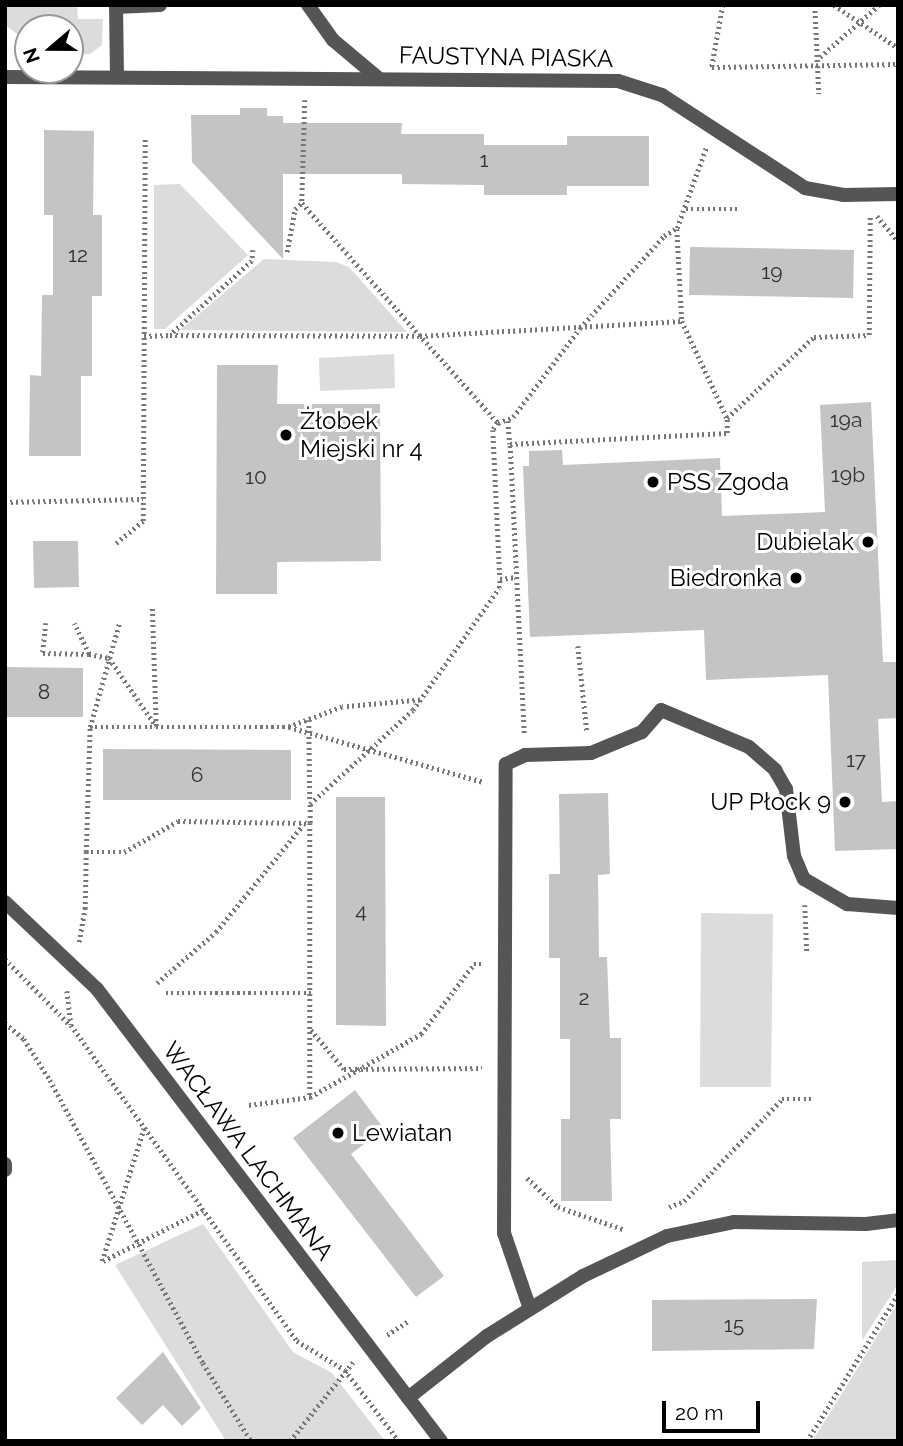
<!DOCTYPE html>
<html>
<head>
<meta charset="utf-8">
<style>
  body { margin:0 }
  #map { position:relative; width:903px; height:1446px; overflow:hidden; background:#fff; font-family:Raleway,sans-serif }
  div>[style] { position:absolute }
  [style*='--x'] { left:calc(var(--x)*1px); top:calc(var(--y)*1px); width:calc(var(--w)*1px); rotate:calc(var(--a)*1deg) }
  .green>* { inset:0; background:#dcdcdc }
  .building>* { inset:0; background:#c4c4c4 }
  .path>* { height:4.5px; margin-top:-2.25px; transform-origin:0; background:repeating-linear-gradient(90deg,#777 0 2px,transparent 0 5.5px) }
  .lane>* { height:14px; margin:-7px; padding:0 7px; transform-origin:7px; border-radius:7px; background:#555 }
  .street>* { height:14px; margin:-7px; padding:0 7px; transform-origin:7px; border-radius:7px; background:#555 }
  .dots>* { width:19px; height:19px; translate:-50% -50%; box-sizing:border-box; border:4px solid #fff; border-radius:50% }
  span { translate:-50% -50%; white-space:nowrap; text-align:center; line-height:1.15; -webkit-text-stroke:6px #fff; paint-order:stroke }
  .number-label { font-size:21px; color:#313131 }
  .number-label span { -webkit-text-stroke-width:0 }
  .street-label { font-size:24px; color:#000 }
  .poi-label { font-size:24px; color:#000 }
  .left { translate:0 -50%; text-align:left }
  .right { translate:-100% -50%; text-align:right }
  .frame { position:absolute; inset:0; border:7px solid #000; pointer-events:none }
  .north { position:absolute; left:14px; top:14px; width:70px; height:70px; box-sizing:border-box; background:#fff; border:2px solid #999; border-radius:50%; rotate:250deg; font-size:19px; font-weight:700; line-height:28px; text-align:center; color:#000 }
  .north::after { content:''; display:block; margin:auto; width:24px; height:32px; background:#000; clip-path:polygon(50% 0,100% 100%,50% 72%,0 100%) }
  .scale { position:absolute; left:662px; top:1401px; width:98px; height:32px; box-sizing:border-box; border:4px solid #000; border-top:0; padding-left:9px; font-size:21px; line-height:24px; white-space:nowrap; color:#000; -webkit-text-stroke:5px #fff; paint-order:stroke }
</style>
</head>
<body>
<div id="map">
  <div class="green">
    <div style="clip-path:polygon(5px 5px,77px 5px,78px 19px,103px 19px,102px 45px,90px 54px,70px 54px,70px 28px,28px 28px,28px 42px,5px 25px)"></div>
    <div style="clip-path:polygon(180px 184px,248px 255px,165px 329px,154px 329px,154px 185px)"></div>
    <div style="clip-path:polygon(264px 259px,336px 262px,349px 267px,407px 332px,180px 330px)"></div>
    <div style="clip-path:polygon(394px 354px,395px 388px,320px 391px,319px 358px)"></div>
    <div style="clip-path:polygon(701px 913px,773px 914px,771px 1087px,700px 1087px)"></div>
    <div style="clip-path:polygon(203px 1224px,293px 1352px,332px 1373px,385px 1441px,226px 1441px,115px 1265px)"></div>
    <div style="clip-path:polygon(898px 1260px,898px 1284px,862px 1341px,862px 1262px)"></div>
    <div style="clip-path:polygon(898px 1302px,898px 1441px,812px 1441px,830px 1413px)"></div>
  </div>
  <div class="building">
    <div style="clip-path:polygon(240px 108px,267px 108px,267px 116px,283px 116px,283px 123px,402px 123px,401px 134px,484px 134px,484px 145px,567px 145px,567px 136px,649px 136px,649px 186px,567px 186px,567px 195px,484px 195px,484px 185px,402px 184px,402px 174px,283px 174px,283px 259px,192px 162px,191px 115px,240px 115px)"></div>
    <div style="clip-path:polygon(44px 130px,94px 131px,93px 215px,102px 215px,102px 296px,92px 296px,92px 376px,81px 376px,81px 456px,29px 456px,30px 375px,41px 376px,42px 295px,53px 295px,53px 215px,44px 215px)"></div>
    <div style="clip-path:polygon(690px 247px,854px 250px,853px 298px,689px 295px)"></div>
    <div style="clip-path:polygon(217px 365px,278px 365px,277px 404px,380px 404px,381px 561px,277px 562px,277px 594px,216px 594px)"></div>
    <div style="clip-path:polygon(871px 402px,883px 662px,898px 662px,898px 718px,878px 719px,882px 802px,898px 801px,898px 849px,835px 851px,828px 675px,706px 680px,704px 630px,530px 637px,523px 466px,529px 466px,529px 451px,562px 450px,563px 465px,720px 458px,722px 516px,825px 512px,820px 405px)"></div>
    <div style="clip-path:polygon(33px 541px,78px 541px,79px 587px,34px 588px)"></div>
    <div style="clip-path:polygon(5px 667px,83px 668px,83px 717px,5px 717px)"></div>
    <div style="clip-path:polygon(103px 749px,291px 750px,291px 800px,103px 800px)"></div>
    <div style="clip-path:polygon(608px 793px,610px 874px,598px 875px,599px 957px,607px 957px,610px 1038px,621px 1038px,621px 1119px,610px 1119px,612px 1201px,561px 1201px,561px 1119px,570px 1119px,570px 1039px,560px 1039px,560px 958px,549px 958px,549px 874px,560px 874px,559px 794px)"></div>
    <div style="clip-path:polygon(336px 797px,385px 797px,386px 1026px,336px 1025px)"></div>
    <div style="clip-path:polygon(355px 1090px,384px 1129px,351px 1154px,444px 1276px,416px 1297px,293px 1138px)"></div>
    <div style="clip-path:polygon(817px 1299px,814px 1349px,652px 1351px,652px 1300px)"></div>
    <div style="clip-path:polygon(163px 1352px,201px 1408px,182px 1426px,163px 1405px,142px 1425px,116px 1398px)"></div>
  </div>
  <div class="path">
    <div style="--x:723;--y:5;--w:63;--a:100.1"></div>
    <div style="--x:712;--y:67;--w:186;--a:-0.9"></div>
    <div style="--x:815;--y:5;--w:89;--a:87.4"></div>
    <div style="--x:834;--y:5;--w:77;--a:33.9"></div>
    <div style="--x:820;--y:57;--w:79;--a:-41.4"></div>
    <div style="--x:305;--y:100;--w:103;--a:91.7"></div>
    <div style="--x:302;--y:203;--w:295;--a:48.3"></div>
    <div style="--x:498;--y:423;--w:16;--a:-22"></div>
    <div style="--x:513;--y:417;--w:111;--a:-53"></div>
    <div style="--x:580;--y:328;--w:125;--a:-47.6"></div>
    <div style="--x:664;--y:236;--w:15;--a:-32"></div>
    <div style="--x:677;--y:228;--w:85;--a:-70.1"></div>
    <div style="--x:686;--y:209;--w:54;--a:0"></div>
    <div style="--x:877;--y:216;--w:33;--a:50"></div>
    <div style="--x:677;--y:229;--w:92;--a:86.9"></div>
    <div style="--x:682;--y:321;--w:107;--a:65.1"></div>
    <div style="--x:253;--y:250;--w:11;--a:95"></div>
    <div style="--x:252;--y:261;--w:110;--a:137.9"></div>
    <div style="--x:170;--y:335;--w:250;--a:0.2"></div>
    <div style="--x:420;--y:336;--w:262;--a:-3.3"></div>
    <div style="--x:287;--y:252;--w:44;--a:-79.5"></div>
    <div style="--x:295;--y:209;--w:9;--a:-41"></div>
    <div style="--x:144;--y:336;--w:26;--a:-2"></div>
    <div style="--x:508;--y:421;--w:23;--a:85"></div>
    <div style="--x:498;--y:423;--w:9;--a:126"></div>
    <div style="--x:493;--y:430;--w:149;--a:87.3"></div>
    <div style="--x:500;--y:579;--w:16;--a:-7"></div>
    <div style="--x:5;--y:502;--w:138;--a:-1.2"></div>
    <div style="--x:116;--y:543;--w:35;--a:-39"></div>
    <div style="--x:143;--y:521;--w:382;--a:-89.7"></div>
    <div style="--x:46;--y:623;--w:30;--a:96"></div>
    <div style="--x:43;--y:653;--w:46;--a:1.2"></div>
    <div style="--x:89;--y:654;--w:34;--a:-116"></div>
    <div style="--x:578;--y:646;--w:86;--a:84"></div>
    <div style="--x:89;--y:654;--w:20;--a:11"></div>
    <div style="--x:109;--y:658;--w:83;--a:55.3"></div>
    <div style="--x:156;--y:726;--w:118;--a:-91.9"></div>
    <div style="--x:420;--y:700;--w:78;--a:174.9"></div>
    <div style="--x:342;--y:707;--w:57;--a:159.3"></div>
    <div style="--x:289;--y:727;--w:203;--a:15.8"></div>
    <div style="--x:309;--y:720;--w:83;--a:89.3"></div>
    <div style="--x:90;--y:727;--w:107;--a:-74.3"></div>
    <div style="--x:524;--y:733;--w:289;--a:-92.8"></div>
    <div style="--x:510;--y:444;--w:217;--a:-2.9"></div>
    <div style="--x:727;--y:433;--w:15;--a:-90"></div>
    <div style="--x:727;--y:418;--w:119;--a:-43"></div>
    <div style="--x:814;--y:337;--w:55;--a:-2.1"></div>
    <div style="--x:869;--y:335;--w:118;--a:-89.5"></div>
    <div style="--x:310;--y:823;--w:274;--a:90"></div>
    <div style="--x:310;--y:1097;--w:128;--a:-29.6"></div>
    <div style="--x:421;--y:1034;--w:88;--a:-52.9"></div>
    <div style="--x:474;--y:964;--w:8;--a:0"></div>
    <div style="--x:86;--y:852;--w:125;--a:-88.2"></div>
    <div style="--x:90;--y:727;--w:199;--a:0"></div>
    <div style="--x:805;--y:905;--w:48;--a:87.6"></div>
    <div style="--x:79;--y:942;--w:34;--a:-80"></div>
    <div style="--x:85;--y:909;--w:57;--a:-89"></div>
    <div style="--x:86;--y:852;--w:38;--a:0"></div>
    <div style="--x:124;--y:852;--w:62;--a:-29.9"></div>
    <div style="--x:178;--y:821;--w:132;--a:0.9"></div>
    <div style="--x:310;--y:823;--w:19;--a:-90"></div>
    <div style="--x:310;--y:804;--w:139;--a:-42.4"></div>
    <div style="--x:413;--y:710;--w:149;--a:-54.8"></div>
    <div style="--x:499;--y:588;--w:9;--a:-84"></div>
    <div style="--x:5;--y:959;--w:93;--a:45.4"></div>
    <div style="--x:157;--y:983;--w:78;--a:-40.8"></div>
    <div style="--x:216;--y:932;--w:138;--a:-50.9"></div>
    <div style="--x:67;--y:991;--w:34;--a:83"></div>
    <div style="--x:71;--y:1025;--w:388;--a:54.4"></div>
    <div style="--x:297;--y:1341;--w:56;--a:31.1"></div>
    <div style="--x:345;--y:1370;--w:89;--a:52.7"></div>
    <div style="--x:166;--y:993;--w:145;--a:0"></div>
    <div style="--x:5;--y:1023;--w:25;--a:40"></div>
    <div style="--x:24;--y:1039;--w:49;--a:57.6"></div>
    <div style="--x:50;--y:1080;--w:322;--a:61.6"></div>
    <div style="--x:203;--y:1363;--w:92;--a:58.4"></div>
    <div style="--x:311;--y:1030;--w:51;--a:49.8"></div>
    <div style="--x:344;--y:1069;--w:138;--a:-0.4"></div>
    <div style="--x:249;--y:1105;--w:62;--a:-7.5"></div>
    <div style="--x:527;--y:1178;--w:42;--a:43.1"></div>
    <div style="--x:558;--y:1207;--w:71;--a:18.9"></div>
    <div style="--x:669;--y:1207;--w:16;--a:-22"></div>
    <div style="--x:684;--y:1201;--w:141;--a:-46.1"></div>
    <div style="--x:782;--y:1099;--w:33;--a:0"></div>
    <div style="--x:102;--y:1261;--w:139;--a:-72.5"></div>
    <div style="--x:103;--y:1261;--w:112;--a:-27"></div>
    <div style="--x:387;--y:1335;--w:27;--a:-33"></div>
    <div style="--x:290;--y:1441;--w:101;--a:-51.4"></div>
    <div style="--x:807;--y:1441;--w:173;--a:-58.2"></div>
  </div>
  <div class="lane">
    <div style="--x:5;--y:1164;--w:6;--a:90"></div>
    <div style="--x:530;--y:1309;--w:80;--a:-108.9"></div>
    <div style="--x:504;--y:1233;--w:469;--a:-89.8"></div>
    <div style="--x:506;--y:764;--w:21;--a:-25"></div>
    <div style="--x:525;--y:755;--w:66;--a:-1.7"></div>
    <div style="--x:591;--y:753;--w:55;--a:-22.4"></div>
  </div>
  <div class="street">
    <div style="--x:116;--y:5;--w:72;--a:89.2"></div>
    <div style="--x:308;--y:5;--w:43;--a:54.5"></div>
    <div style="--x:333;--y:40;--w:57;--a:40.1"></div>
    <div style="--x:116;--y:7;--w:44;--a:-2.6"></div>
    <div style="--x:5;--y:77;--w:613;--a:0.37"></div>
    <div style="--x:618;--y:81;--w:46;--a:17.7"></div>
    <div style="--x:662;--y:95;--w:171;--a:33"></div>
    <div style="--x:805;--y:188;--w:39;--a:10"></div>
    <div style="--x:843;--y:195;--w:55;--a:-1"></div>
    <div style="--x:642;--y:732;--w:29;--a:-49"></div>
    <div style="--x:661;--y:710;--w:95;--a:22.8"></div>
    <div style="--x:749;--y:747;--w:35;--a:41"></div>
    <div style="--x:775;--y:770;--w:22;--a:60"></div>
    <div style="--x:786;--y:789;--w:67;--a:83.2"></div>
    <div style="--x:794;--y:856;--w:25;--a:67"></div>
    <div style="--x:804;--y:879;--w:50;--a:30.2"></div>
    <div style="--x:847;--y:904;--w:51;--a:4.5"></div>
    <div style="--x:5;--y:902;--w:127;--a:43.4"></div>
    <div style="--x:97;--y:989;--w:568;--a:52.73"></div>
    <div style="--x:408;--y:1398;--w:100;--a:-38.1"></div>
    <div style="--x:487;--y:1336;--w:113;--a:-32"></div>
    <div style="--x:583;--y:1276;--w:93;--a:-25.5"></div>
    <div style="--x:667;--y:1236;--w:68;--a:-11.8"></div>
    <div style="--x:734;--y:1222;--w:132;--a:0.9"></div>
    <div style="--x:866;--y:1224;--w:32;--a:-7"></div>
  </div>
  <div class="dots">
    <div style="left:286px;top:435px;background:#000"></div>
    <div style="left:653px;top:482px;background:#000"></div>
    <div style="left:868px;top:542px;background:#000"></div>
    <div style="left:796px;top:578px;background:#000"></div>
    <div style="left:845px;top:802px;background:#000"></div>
    <div style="left:338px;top:1133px;background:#000"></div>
  </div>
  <div class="number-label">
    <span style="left:484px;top:160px">1</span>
    <span style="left:78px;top:255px">12</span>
    <span style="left:772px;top:272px">19</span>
    <span style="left:846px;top:420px">19a</span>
    <span style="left:848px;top:475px">19b</span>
    <span style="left:256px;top:477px">10</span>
    <span style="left:44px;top:692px">8</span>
    <span style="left:856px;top:760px">17</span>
    <span style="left:197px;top:775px">6</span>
    <span style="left:361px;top:911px">4</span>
    <span style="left:584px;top:998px">2</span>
    <span style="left:734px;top:1325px">15</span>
  </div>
  <div class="street-label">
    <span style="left:506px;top:57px;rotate:1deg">FAUSTYNA PIASKA</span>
    <span style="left:248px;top:1151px;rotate:53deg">WACŁAWA LACHMANA</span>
  </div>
  <div class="poi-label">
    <span class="left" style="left:300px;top:435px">Żłobek<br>Miejski nr 4</span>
    <span class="left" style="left:667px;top:482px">PSS Zgoda</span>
    <span class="right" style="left:854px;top:542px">Dubielak</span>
    <span class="right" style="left:782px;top:578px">Biedronka</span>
    <span class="right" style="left:831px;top:802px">UP Płock 9</span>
    <span class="left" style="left:352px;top:1133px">Lewiatan</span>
  </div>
  <div class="frame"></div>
  <div class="north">N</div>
  <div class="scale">20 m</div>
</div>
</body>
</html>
